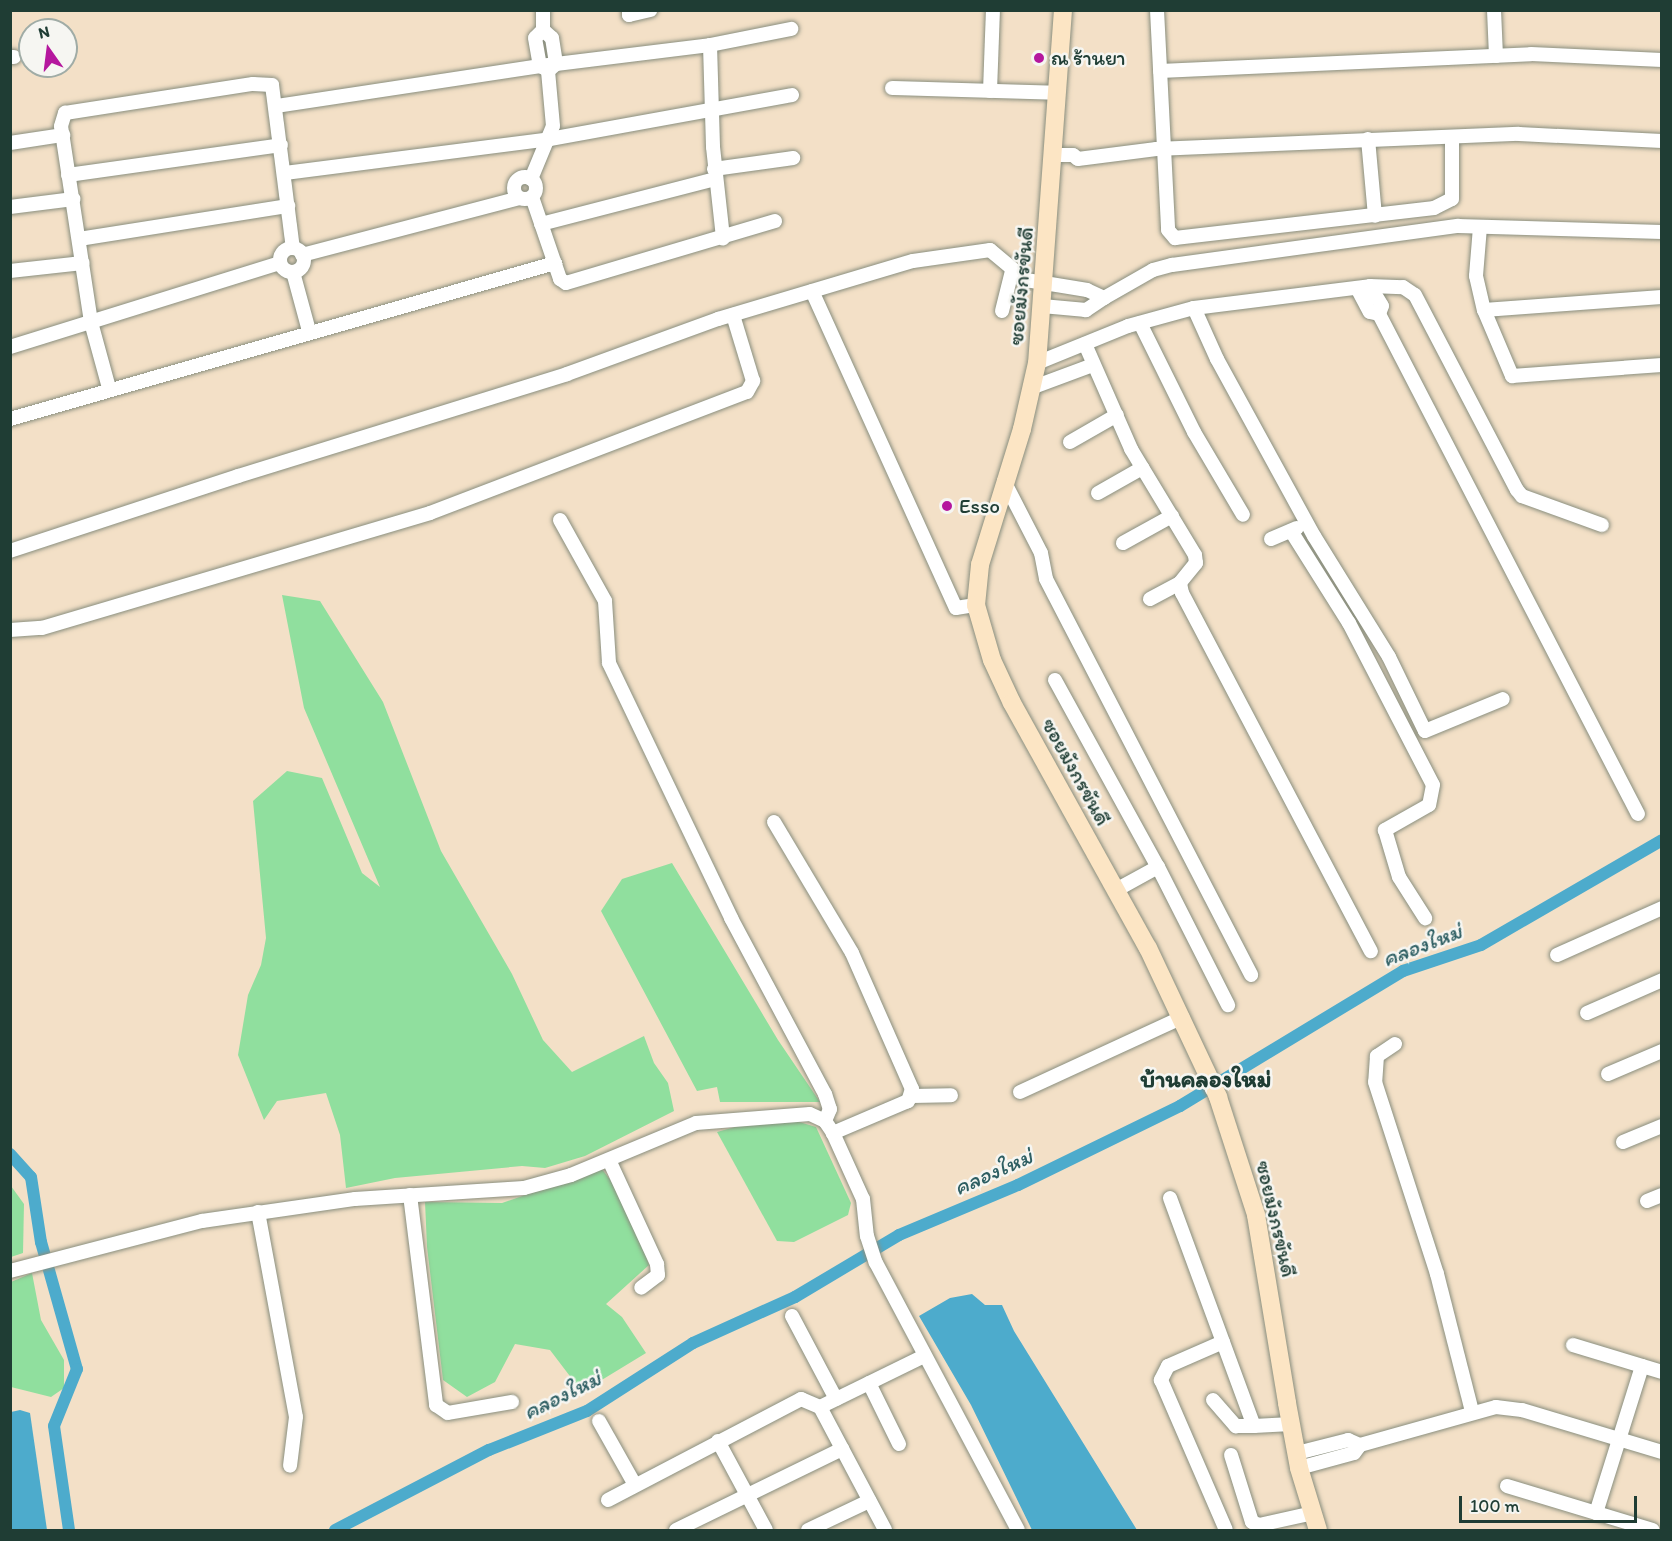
<!DOCTYPE html>
<html>
<head>
<meta charset="utf-8">
<style>
  body { margin:0 }
  #map { position:relative; width:1672px; height:1541px; overflow:hidden; background:#f3e0c7; font-family:Itim,"Playpen Sans Thai",sans-serif }
  div>[style] { position:absolute }
  [style*='--x'] { left:calc(var(--x)*1px); top:calc(var(--y)*1px); width:calc(var(--w)*1px); rotate:calc(var(--a)*1deg) }
  .green>* { inset:0; background:#90df9e }
  .water>* { inset:0; background:#4dabcc }
  .canal>* { height:12px; margin:-6px; padding:0 6px; transform-origin:6px; border-radius:6px; background:#4dabcc }
  .roads { filter:drop-shadow(0 0 2px #898e7e) drop-shadow(0 0 2px #898e7e) }
  .street>* { height:14px; margin:-7px; padding:0 7px; transform-origin:7px; border-radius:7px; background:#fff }
  .street>.ring { margin:-7px; padding:0; box-sizing:content-box; background:none; border:14px solid #fff; border-radius:50% }
  .secondary>* { height:18px; margin:-9px; padding:0 9px; transform-origin:9px; border-radius:9px; background:#fce5c4 }
  .dots>* { width:16px; height:16px; translate:-50% -50%; box-sizing:border-box; border:3px solid #f6f6f2; border-radius:50% }
  span { translate:-50% -50%; white-space:nowrap; text-align:center; line-height:1.15; -webkit-text-stroke:5px #f6f6f2; paint-order:stroke }
  .poi-label { font-size:21px; color:#1f3d34 }
  .left { translate:0 -50%; text-align:left }
  .street-label { font-size:21px; color:#1f3d34 }
  .water-label { font-size:22px; color:#2d5e62; font-style:italic }
  .quarter-label { font-size:24px; color:#1f3d34; font-weight:700 }
  .frame { position:absolute; inset:0; border:12px solid #1f3d34; pointer-events:none }
  .north { position:absolute; left:18px; top:18px; width:60px; height:60px; box-sizing:border-box; background:#f6f6f2; border:2px solid #a0aca6; border-radius:50%; rotate:346deg; font-size:16px; font-weight:700; line-height:24px; text-align:center; color:#1f3d34 }
  .north::after { content:''; display:block; margin:auto; width:21px; height:27px; background:#b5179e; clip-path:polygon(50% 0,100% 100%,50% 72%,0 100%) }
  .scale { position:absolute; left:1459px; top:1496px; width:178px; height:27px; box-sizing:border-box; border:3px solid #1f3d34; border-top:0; padding-left:8px; font-size:18px; line-height:21px; white-space:nowrap; color:#1f3d34; -webkit-text-stroke:4px #f6f6f2; paint-order:stroke }
</style>
</head>
<body>
<div id="map">
  <div class="green">
    <div style="clip-path:polygon(282px 595px,320px 601px,383px 702px,441px 851px,512px 974px,543px 1040px,572px 1072px,644px 1036px,654px 1063px,668px 1083px,674px 1111px,585px 1156px,545px 1168px,522px 1166px,395px 1178px,346px 1188px,340px 1135px,326px 1093px,277px 1101px,264px 1120px,238px 1055px,248px 995px,261px 965px,266px 938px,253px 801px,287px 771px,322px 778px,362px 873px,380px 887px,304px 708px)"></div>
    <div style="clip-path:polygon(672px 863px,778px 1040px,820px 1102px,720px 1102px,717px 1087px,697px 1091px,601px 911px,622px 879px)"></div>
    <div style="clip-path:polygon(796px 1121px,816px 1127px,851px 1203px,848px 1215px,794px 1242px,777px 1241px,717px 1132px,742px 1125px)"></div>
    <div style="clip-path:polygon(598px 1164px,629px 1204px,649px 1265px,606px 1304px,622px 1317px,646px 1353px,582px 1392px,550px 1350px,515px 1344px,495px 1382px,467px 1397px,443px 1380px,427px 1247px,425px 1202px,502px 1203px,560px 1183px)"></div>
    <div style="clip-path:polygon(11px 1186px,24px 1204px,23px 1253px,11px 1257px)"></div>
    <div style="clip-path:polygon(32px 1273px,41px 1320px,64px 1360px,64px 1388px,51px 1397px,11px 1387px,11px 1282px)"></div>
  </div>
  <div class="water">
    <div style="clip-path:polygon(972px 1294px,985px 1305px,1002px 1305px,1014px 1331px,1137px 1530px,1032px 1530px,971px 1405px,919px 1316px,950px 1298px)"></div>
    <div style="clip-path:polygon(20px 1410px,30px 1413px,47px 1530px,11px 1530px,11px 1412px)"></div>
  </div>
  <div class="canal">
    <div style="--x:10;--y:1154;--w:31;--a:48"></div>
    <div style="--x:31;--y:1177;--w:66;--a:81.3"></div>
    <div style="--x:41;--y:1242;--w:132;--a:74.2"></div>
    <div style="--x:77;--y:1369;--w:61;--a:112"></div>
    <div style="--x:54;--y:1426;--w:105;--a:81.8"></div>
    <div style="--x:335;--y:1530;--w:174;--a:-27.5"></div>
    <div style="--x:489;--y:1450;--w:105;--a:-21.7"></div>
    <div style="--x:587;--y:1411;--w:126;--a:-32.7"></div>
    <div style="--x:693;--y:1343;--w:112;--a:-24.3"></div>
    <div style="--x:795;--y:1297;--w:121;--a:-30.8"></div>
    <div style="--x:899;--y:1235;--w:129;--a:-22.8"></div>
    <div style="--x:1018;--y:1185;--w:180;--a:-26"></div>
    <div style="--x:1180;--y:1106;--w:261;--a:-31.2"></div>
    <div style="--x:1403;--y:971;--w:82;--a:-18.4"></div>
    <div style="--x:1481;--y:945;--w:209;--a:-30.1"></div>
  </div>
  <div class="roads">
    <div class="street">
      <div style="--x:543;--y:10;--w:20;--a:90"></div>
      <div style="--x:543;--y:30;--w:12;--a:42"></div>
      <div style="--x:552;--y:38;--w:26;--a:81"></div>
      <div style="--x:556;--y:64;--w:9;--a:139"></div>
      <div style="--x:629;--y:10;--w:5;--a:90"></div>
      <div style="--x:629;--y:15;--w:22;--a:-13"></div>
      <div style="--x:1157;--y:10;--w:220;--a:87.1"></div>
      <div style="--x:1168;--y:230;--w:11;--a:49"></div>
      <div style="--x:1175;--y:238;--w:261;--a:-6.6"></div>
      <div style="--x:1434;--y:208;--w:20;--a:-27"></div>
      <div style="--x:1452;--y:199;--w:62;--a:-90"></div>
      <div style="--x:1494;--y:10;--w:46;--a:87.5"></div>
      <div style="--x:543;--y:30;--w:11;--a:135"></div>
      <div style="--x:535;--y:38;--w:28;--a:80"></div>
      <div style="--x:540;--y:66;--w:9;--a:27"></div>
      <div style="--x:710;--y:45;--w:102;--a:88.3"></div>
      <div style="--x:713;--y:147;--w:92;--a:83.7"></div>
      <div style="--x:10;--y:57;--w:4;--a:0"></div>
      <div style="--x:1160;--y:71;--w:371;--a:-2.6"></div>
      <div style="--x:1531;--y:54;--w:131;--a:2.6"></div>
      <div style="--x:892;--y:88;--w:165;--a:1.7"></div>
      <div style="--x:990;--y:91;--w:81;--a:-87.9"></div>
      <div style="--x:276;--y:106;--w:267;--a:-8.6"></div>
      <div style="--x:540;--y:66;--w:171;--a:-7"></div>
      <div style="--x:710;--y:45;--w:83;--a:-11.2"></div>
      <div style="--x:1368;--y:139;--w:77;--a:84.8"></div>
      <div style="--x:10;--y:143;--w:54;--a:-8.6"></div>
      <div style="--x:1053;--y:155;--w:20;--a:0"></div>
      <div style="--x:1073;--y:155;--w:6;--a:39"></div>
      <div style="--x:1078;--y:159;--w:79;--a:-7.3"></div>
      <div style="--x:1156;--y:149;--w:363;--a:-2.4"></div>
      <div style="--x:1519;--y:134;--w:143;--a:2.8"></div>
      <div style="--x:714;--y:169;--w:80;--a:-7.9"></div>
      <div style="--x:285;--y:173;--w:267;--a:-7.3"></div>
      <div style="--x:550;--y:139;--w:246;--a:-10.3"></div>
      <div style="--x:68;--y:175;--w:215;--a:-8"></div>
      <div class="ring" style="left:514px;top:177px;width:8px;height:8px"></div>
      <div style="--x:531;--y:179;--w:57;--a:-67.5"></div>
      <div style="--x:553;--y:126;--w:55;--a:-95.2"></div>
      <div style="--x:532;--y:197;--w:87;--a:71.1"></div>
      <div style="--x:560;--y:279;--w:7;--a:34"></div>
      <div style="--x:566;--y:283;--w:218;--a:-16.5"></div>
      <div style="--x:10;--y:207;--w:64;--a:-7.2"></div>
      <div style="--x:541;--y:224;--w:180;--a:-14.5"></div>
      <div style="--x:1480;--y:227;--w:49;--a:94.7"></div>
      <div style="--x:1476;--y:276;--w:35;--a:77"></div>
      <div style="--x:1484;--y:310;--w:72;--a:67"></div>
      <div style="--x:1512;--y:376;--w:150;--a:-4.2"></div>
      <div style="--x:79;--y:239;--w:212;--a:-9"></div>
      <div class="ring" style="left:280px;top:248px;width:10px;height:10px"></div>
      <div style="--x:302;--y:255;--w:224;--a:-14.7"></div>
      <div style="--x:10;--y:271;--w:73;--a:-6.3"></div>
      <div style="--x:293;--y:272;--w:61;--a:74.8"></div>
      <div style="--x:1370;--y:286;--w:23;--a:59"></div>
      <div style="--x:1382;--y:306;--w:9;--a:111"></div>
      <div style="--x:1379;--y:314;--w:563;--a:62.62"></div>
      <div style="--x:1357;--y:288;--w:27;--a:62"></div>
      <div style="--x:1370;--y:312;--w:9;--a:13"></div>
      <div style="--x:812;--y:291;--w:348;--a:65.6"></div>
      <div style="--x:956;--y:608;--w:20;--a:-9"></div>
      <div style="--x:1104;--y:298;--w:56;--a:-29.7"></div>
      <div style="--x:1153;--y:270;--w:20;--a:-15"></div>
      <div style="--x:1172;--y:265;--w:289;--a:-7.8"></div>
      <div style="--x:1458;--y:226;--w:204;--a:1.7"></div>
      <div style="--x:1194;--y:308;--w:56;--a:65.7"></div>
      <div style="--x:1217;--y:359;--w:202;--a:61.3"></div>
      <div style="--x:1314;--y:536;--w:142;--a:58.2"></div>
      <div style="--x:1389;--y:657;--w:82;--a:64.1"></div>
      <div style="--x:1425;--y:731;--w:84;--a:-22.3"></div>
      <div style="--x:1484;--y:310;--w:178;--a:-4.2"></div>
      <div style="--x:1002;--y:311;--w:41;--a:-76"></div>
      <div style="--x:1140;--y:323;--w:122;--a:63.6"></div>
      <div style="--x:1194;--y:432;--w:96;--a:59.4"></div>
      <div style="--x:1085;--y:344;--w:115;--a:66.3"></div>
      <div style="--x:1131;--y:449;--w:124;--a:58.9"></div>
      <div style="--x:1195;--y:555;--w:8;--a:83"></div>
      <div style="--x:1196;--y:563;--w:26;--a:129"></div>
      <div style="--x:1180;--y:583;--w:10;--a:79"></div>
      <div style="--x:1182;--y:593;--w:405;--a:62.2"></div>
      <div style="--x:10;--y:347;--w:283;--a:-17.3"></div>
      <div style="--x:1037;--y:363;--w:98;--a:-22.1"></div>
      <div style="--x:1128;--y:326;--w:68;--a:-15.3"></div>
      <div style="--x:1194;--y:308;--w:177;--a:-7.1"></div>
      <div style="--x:1370;--y:286;--w:33;--a:2"></div>
      <div style="--x:1403;--y:287;--w:14;--a:34"></div>
      <div style="--x:1415;--y:295;--w:220;--a:62.4"></div>
      <div style="--x:1517;--y:490;--w:8;--a:50"></div>
      <div style="--x:1522;--y:496;--w:85;--a:19.9"></div>
      <div style="--x:109;--y:388;--w:68;--a:-105.3"></div>
      <div style="--x:91;--y:322;--w:198;--a:-98.7"></div>
      <div style="--x:61;--y:126;--w:14;--a:-73"></div>
      <div style="--x:65;--y:113;--w:190;--a:-8.8"></div>
      <div style="--x:253;--y:84;--w:19;--a:3"></div>
      <div style="--x:272;--y:85;--w:164;--a:82.7"></div>
      <div style="--x:1031;--y:388;--w:66;--a:-20.4"></div>
      <div style="--x:10;--y:419;--w:567;--a:-15.97"></div>
      <div style="--x:1070;--y:442;--w:54;--a:-29.9"></div>
      <div style="--x:1004;--y:481;--w:81;--a:62.8"></div>
      <div style="--x:1041;--y:553;--w:26;--a:79"></div>
      <div style="--x:1046;--y:579;--w:446;--a:62.6"></div>
      <div style="--x:1098;--y:493;--w:51;--a:-29.6"></div>
      <div style="--x:560;--y:520;--w:93;--a:60.9"></div>
      <div style="--x:605;--y:601;--w:62;--a:86.3"></div>
      <div style="--x:609;--y:663;--w:283;--a:64.4"></div>
      <div style="--x:731;--y:918;--w:200;--a:61.9"></div>
      <div style="--x:825;--y:1094;--w:16;--a:72"></div>
      <div style="--x:830;--y:1109;--w:13;--a:113"></div>
      <div style="--x:1291;--y:531;--w:109;--a:57.8"></div>
      <div style="--x:1349;--y:623;--w:182;--a:62.6"></div>
      <div style="--x:1433;--y:785;--w:20;--a:101"></div>
      <div style="--x:1429;--y:805;--w:51;--a:150.4"></div>
      <div style="--x:1385;--y:830;--w:49;--a:73.4"></div>
      <div style="--x:1399;--y:877;--w:49;--a:57.6"></div>
      <div style="--x:1271;--y:539;--w:28;--a:-23"></div>
      <div style="--x:1123;--y:543;--w:56;--a:-28.9"></div>
      <div style="--x:10;--y:551;--w:240;--a:-18.2"></div>
      <div style="--x:238;--y:476;--w:344;--a:-17.2"></div>
      <div style="--x:567;--y:374;--w:161;--a:-20"></div>
      <div style="--x:718;--y:319;--w:203;--a:-16.6"></div>
      <div style="--x:913;--y:261;--w:78;--a:-8.1"></div>
      <div style="--x:990;--y:250;--w:47;--a:39.8"></div>
      <div style="--x:1026;--y:280;--w:62;--a:9.3"></div>
      <div style="--x:1087;--y:290;--w:19;--a:25"></div>
      <div style="--x:1104;--y:298;--w:22;--a:146"></div>
      <div style="--x:1086;--y:310;--w:44;--a:-174.8"></div>
      <div style="--x:1150;--y:599;--w:34;--a:-28"></div>
      <div style="--x:10;--y:630;--w:32;--a:-4"></div>
      <div style="--x:42;--y:628;--w:405;--a:-16.5"></div>
      <div style="--x:430;--y:513;--w:339;--a:-20.9"></div>
      <div style="--x:747;--y:392;--w:13;--a:-61"></div>
      <div style="--x:753;--y:381;--w:69;--a:-106.9"></div>
      <div style="--x:1055;--y:680;--w:213;--a:61.2"></div>
      <div style="--x:1158;--y:867;--w:155;--a:63.1"></div>
      <div style="--x:774;--y:822;--w:152;--a:59.2"></div>
      <div style="--x:852;--y:953;--w:149;--a:66.2"></div>
      <div style="--x:912;--y:1089;--w:13;--a:108"></div>
      <div style="--x:908;--y:1101;--w:82;--a:156.9"></div>
      <div style="--x:1116;--y:890;--w:48;--a:-28.7"></div>
      <div style="--x:1557;--y:955;--w:115;--a:-24.1"></div>
      <div style="--x:1587;--y:1013;--w:82;--a:-23.7"></div>
      <div style="--x:1395;--y:1044;--w:22;--a:146"></div>
      <div style="--x:1377;--y:1056;--w:26;--a:94"></div>
      <div style="--x:1375;--y:1082;--w:202;--a:72.1"></div>
      <div style="--x:1437;--y:1274;--w:141;--a:75.7"></div>
      <div style="--x:1608;--y:1074;--w:59;--a:-23.1"></div>
      <div style="--x:1020;--y:1092;--w:179;--a:-24.7"></div>
      <div style="--x:912;--y:1096;--w:39;--a:-1"></div>
      <div style="--x:1623;--y:1142;--w:42;--a:-22.3"></div>
      <div style="--x:609;--y:1160;--w:115;--a:65.2"></div>
      <div style="--x:657;--y:1264;--w:11;--a:85"></div>
      <div style="--x:658;--y:1275;--w:21;--a:143"></div>
      <div style="--x:410;--y:1195;--w:212;--a:82.9"></div>
      <div style="--x:436;--y:1405;--w:14;--a:34"></div>
      <div style="--x:448;--y:1413;--w:65;--a:-9.8"></div>
      <div style="--x:1170;--y:1198;--w:243;--a:69.8"></div>
      <div style="--x:1254;--y:1426;--w:37;--a:-3"></div>
      <div style="--x:1647;--y:1201;--w:16;--a:-22"></div>
      <div style="--x:258;--y:1212;--w:208;--a:79.5"></div>
      <div style="--x:296;--y:1417;--w:49;--a:97"></div>
      <div style="--x:10;--y:1271;--w:198;--a:-14.6"></div>
      <div style="--x:202;--y:1221;--w:155;--a:-8.2"></div>
      <div style="--x:355;--y:1199;--w:169;--a:-3.7"></div>
      <div style="--x:524;--y:1188;--w:49;--a:-15.5"></div>
      <div style="--x:571;--y:1175;--w:135;--a:-22.6"></div>
      <div style="--x:696;--y:1123;--w:114;--a:-4.5"></div>
      <div style="--x:810;--y:1114;--w:17;--a:25"></div>
      <div style="--x:825;--y:1121;--w:14;--a:56"></div>
      <div style="--x:833;--y:1133;--w:72;--a:65.6"></div>
      <div style="--x:863;--y:1199;--w:37;--a:84"></div>
      <div style="--x:867;--y:1236;--w:28;--a:72"></div>
      <div style="--x:876;--y:1263;--w:302;--a:62"></div>
      <div style="--x:792;--y:1316;--w:94;--a:62.1"></div>
      <div style="--x:1223;--y:1342;--w:60;--a:156.4"></div>
      <div style="--x:1168;--y:1366;--w:16;--a:117"></div>
      <div style="--x:1161;--y:1380;--w:163;--a:66.6"></div>
      <div style="--x:1573;--y:1345;--w:93;--a:16.9"></div>
      <div style="--x:869;--y:1383;--w:68;--a:63.8"></div>
      <div style="--x:1213;--y:1400;--w:35;--a:49"></div>
      <div style="--x:1236;--y:1426;--w:18;--a:0"></div>
      <div style="--x:820;--y:1407;--w:116;--a:-26.1"></div>
      <div style="--x:599;--y:1421;--w:73;--a:60.6"></div>
      <div style="--x:718;--y:1441;--w:101;--a:61.7"></div>
      <div style="--x:1297;--y:1453;--w:53;--a:-14.3"></div>
      <div style="--x:1348;--y:1440;--w:13;--a:23"></div>
      <div style="--x:1231;--y:1455;--w:70;--a:72.6"></div>
      <div style="--x:1252;--y:1522;--w:8;--a:23"></div>
      <div style="--x:1259;--y:1525;--w:55;--a:-12.5"></div>
      <div style="--x:1299;--y:1468;--w:57;--a:-15.3"></div>
      <div style="--x:1354;--y:1453;--w:10;--a:-53"></div>
      <div style="--x:1360;--y:1445;--w:141;--a:-15.6"></div>
      <div style="--x:1496;--y:1407;--w:26;--a:7"></div>
      <div style="--x:1522;--y:1410;--w:146;--a:16.7"></div>
      <div style="--x:1507;--y:1486;--w:152;--a:16.8"></div>
      <div style="--x:608;--y:1500;--w:218;--a:-27.6"></div>
      <div style="--x:801;--y:1399;--w:21;--a:23"></div>
      <div style="--x:820;--y:1407;--w:139;--a:62.1"></div>
      <div style="--x:1596;--y:1513;--w:154;--a:-72.6"></div>
      <div style="--x:676;--y:1530;--w:185;--a:-26"></div>
      <div style="--x:808;--y:1530;--w:68;--a:-25.4"></div>
    </div>
    <div class="secondary">
      <div style="--x:1063;--y:10;--w:354;--a:94.2"></div>
      <div style="--x:1037;--y:363;--w:68;--a:102.8"></div>
      <div style="--x:1022;--y:429;--w:142;--a:107.2"></div>
      <div style="--x:980;--y:565;--w:40;--a:95.7"></div>
      <div style="--x:976;--y:605;--w:57;--a:73.8"></div>
      <div style="--x:992;--y:660;--w:47;--a:65.1"></div>
      <div style="--x:1012;--y:703;--w:280;--a:61"></div>
      <div style="--x:1148;--y:948;--w:165;--a:64.8"></div>
      <div style="--x:1218;--y:1097;--w:124;--a:72.1"></div>
      <div style="--x:1256;--y:1215;--w:191;--a:80.6"></div>
      <div style="--x:1287;--y:1403;--w:66;--a:79.5"></div>
      <div style="--x:1299;--y:1468;--w:65;--a:73"></div>
    </div>
  </div>
  <div class="dots">
    <div style="left:1039px;top:58px;background:#b5179e"></div>
    <div style="left:947px;top:506px;background:#b5179e"></div>
  </div>
  <div class="poi-label">
    <span class="left" style="left:1051px;top:58px">ณ ร้านยา</span>
    <span class="left" style="left:959px;top:506px">Esso</span>
  </div>
  <div class="street-label">
    <span style="left:1021px;top:286px;rotate:-85deg">ซอยมังกรขันดี</span>
    <span style="left:1076px;top:772px;rotate:61deg">ซอยมังกรขันดี</span>
    <span style="left:1276px;top:1219px;rotate:77deg">ซอยมังกรขันดี</span>
  </div>
  <div class="water-label">
    <span style="left:1422px;top:945px;rotate:-21deg">คลองใหม่</span>
    <span style="left:993px;top:1172px;rotate:-24deg">คลองใหม่</span>
    <span style="left:562px;top:1395px;rotate:-26deg">คลองใหม่</span>
  </div>
  <div class="quarter-label">
    <span style="left:1206px;top:1079px">บ้านคลองใหม่</span>
  </div>
  <div class="frame"></div>
  <div class="north">N</div>
  <div class="scale">100 m</div>
</div>
</body>
</html>
